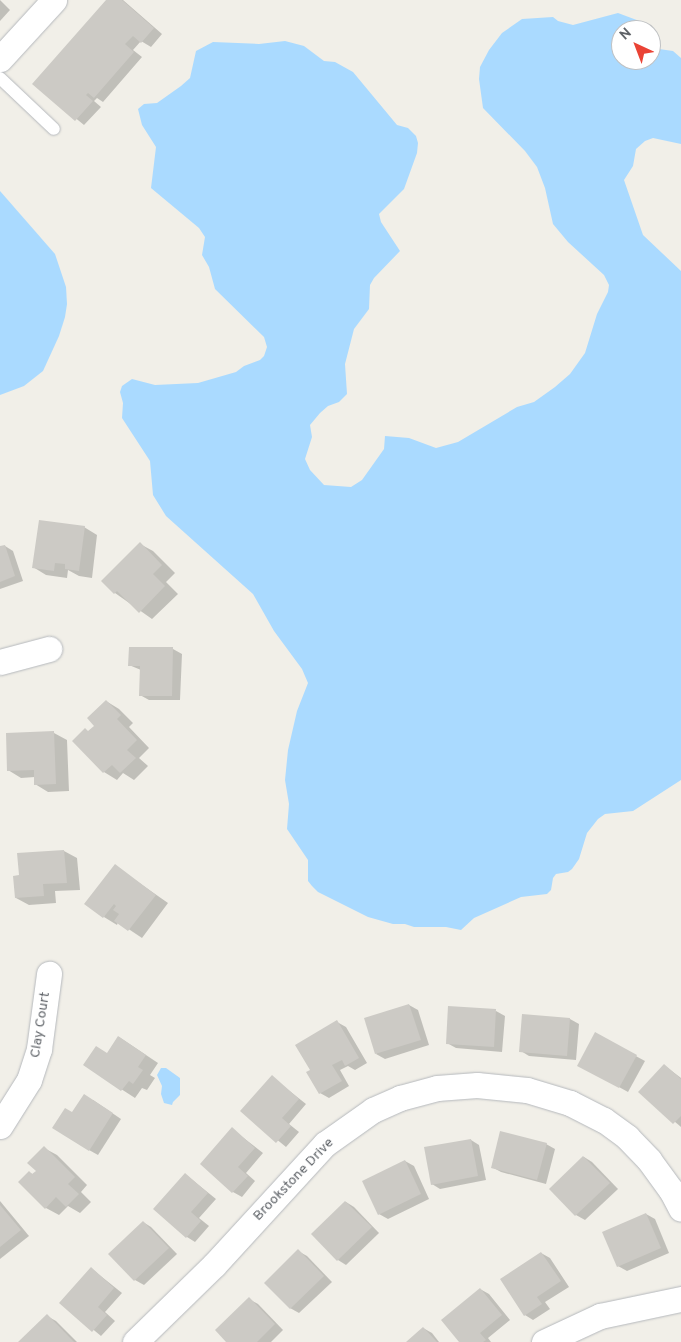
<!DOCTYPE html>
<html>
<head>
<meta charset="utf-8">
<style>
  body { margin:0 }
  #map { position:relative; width:681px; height:1342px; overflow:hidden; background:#f1efe8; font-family:Overpass,sans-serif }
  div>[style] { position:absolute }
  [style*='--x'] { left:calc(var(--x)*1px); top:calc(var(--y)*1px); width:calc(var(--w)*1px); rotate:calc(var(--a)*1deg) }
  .water>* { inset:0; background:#aadaff }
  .shadow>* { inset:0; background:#0003 }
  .building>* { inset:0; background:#cccac5 }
  .roads { filter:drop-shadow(0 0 1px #b5b8bc) drop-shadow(0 0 1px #b5b8bc) }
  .service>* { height:12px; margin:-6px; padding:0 6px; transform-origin:6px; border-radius:6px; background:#fff }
  .minor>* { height:25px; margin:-12.5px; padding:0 12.5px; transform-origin:12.5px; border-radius:12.5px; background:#fff }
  span { translate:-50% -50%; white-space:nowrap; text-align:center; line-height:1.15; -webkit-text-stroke:5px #fff; paint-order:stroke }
  .street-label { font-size:14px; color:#5f6368 }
  .north { position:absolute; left:611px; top:20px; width:50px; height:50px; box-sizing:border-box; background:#fff; border:1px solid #bfc1c3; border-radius:50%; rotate:317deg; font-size:14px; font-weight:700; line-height:20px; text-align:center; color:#5f6368 }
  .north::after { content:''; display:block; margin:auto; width:18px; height:22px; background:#ea4335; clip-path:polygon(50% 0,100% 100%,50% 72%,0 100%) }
</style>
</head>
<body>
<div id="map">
  <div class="water">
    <div style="clip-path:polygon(618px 13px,642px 22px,650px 30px,621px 30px,621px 60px,651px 60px,651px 31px,653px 44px,659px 49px,673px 51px,681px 58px,681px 144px,653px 138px,645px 141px,636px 149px,633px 166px,624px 180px,643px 235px,681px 271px,681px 780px,633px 811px,605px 814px,598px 819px,587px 833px,579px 859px,572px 869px,568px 872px,556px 874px,553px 878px,551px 890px,547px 894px,521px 897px,474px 918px,461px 930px,446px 927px,414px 927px,405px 924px,393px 924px,368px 917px,318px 892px,312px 886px,308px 881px,308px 860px,287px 829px,289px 804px,285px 780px,288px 750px,297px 711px,308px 683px,302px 669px,274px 631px,253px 594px,166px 516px,153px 495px,150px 461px,122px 418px,123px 403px,120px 392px,122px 386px,132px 379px,155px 385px,198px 383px,236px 372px,244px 366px,260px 360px,264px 356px,267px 347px,264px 337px,215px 289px,209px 267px,202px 255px,205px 237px,199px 228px,151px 188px,156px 147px,142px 125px,138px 109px,144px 104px,157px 103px,181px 86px,190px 78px,196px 51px,213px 42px,259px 44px,285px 41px,304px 46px,324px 61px,335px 62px,353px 72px,397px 125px,408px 128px,416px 136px,418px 143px,417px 153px,404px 189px,379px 214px,381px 222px,400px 251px,374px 278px,370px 285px,369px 309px,354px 329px,345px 364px,347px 394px,339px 402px,328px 406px,320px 413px,310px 425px,312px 437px,305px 459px,310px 470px,324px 485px,351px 487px,362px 480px,384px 449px,385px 436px,409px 438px,436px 448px,458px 442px,517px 407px,534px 402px,555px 387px,570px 374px,585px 353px,597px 314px,608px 292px,609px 285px,604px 275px,568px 242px,553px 224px,545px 188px,537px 167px,525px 151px,483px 108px,479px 79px,480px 67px,489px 50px,502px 33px,522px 19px,553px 17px,558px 21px,573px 25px)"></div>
    <div style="clip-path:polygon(0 191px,55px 254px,66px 287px,67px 304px,65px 317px,59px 336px,43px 371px,24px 386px,0 395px)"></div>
    <div style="clip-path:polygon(161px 1068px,166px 1068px,180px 1078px,180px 1095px,173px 1102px,172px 1105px,164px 1103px,161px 1094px,162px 1086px,157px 1075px)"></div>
  </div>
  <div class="shadow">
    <div style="clip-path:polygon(0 0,10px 10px,0 21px)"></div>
    <div style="clip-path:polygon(107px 0,123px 0,162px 34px,151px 47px,141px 41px,133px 50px,142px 57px,103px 102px,97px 98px,94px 101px,101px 107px,84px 125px,34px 84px)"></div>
    <div style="clip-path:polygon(84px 527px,97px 535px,92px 578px,79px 576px,68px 570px,67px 578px,46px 575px,33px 567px)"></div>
    <div style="clip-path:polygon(140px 544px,153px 551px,175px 573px,166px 582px,178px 594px,152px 619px,115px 593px,103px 581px)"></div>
    <div style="clip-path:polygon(5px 546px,13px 551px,23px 581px,0 589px,0 548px)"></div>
    <div style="clip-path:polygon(173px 649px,182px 654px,180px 700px,149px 700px,140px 695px,141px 670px,129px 665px)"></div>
    <div style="clip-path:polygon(106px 701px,119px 709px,133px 723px,129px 727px,149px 748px,139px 758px,148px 766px,134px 780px,123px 773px,117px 780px,104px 772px,74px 741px,96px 726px)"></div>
    <div style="clip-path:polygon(54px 733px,67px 740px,69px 791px,48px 792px,35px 784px,35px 777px,21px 778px,8px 770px)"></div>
    <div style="clip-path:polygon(64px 851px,77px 858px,80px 890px,55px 891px,56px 903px,29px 905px,16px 898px,21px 876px,19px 855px)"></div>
    <div style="clip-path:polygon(115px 866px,168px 903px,142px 938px,118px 922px,117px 925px,104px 917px)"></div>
    <div style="clip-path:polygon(409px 1005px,418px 1010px,429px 1045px,385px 1059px,376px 1054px)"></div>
    <div style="clip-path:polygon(496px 1011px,505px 1016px,502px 1052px,456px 1048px,447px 1043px)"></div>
    <div style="clip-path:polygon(523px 1015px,570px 1019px,579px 1024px,576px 1060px,529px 1056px,521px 1051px)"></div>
    <div style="clip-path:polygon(337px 1022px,346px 1027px,367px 1063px,355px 1070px,348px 1066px,340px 1070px,349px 1086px,329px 1098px,320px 1093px,311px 1070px)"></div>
    <div style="clip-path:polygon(595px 1034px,645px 1061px,628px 1092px,579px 1065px)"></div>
    <div style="clip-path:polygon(119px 1037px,158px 1063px,150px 1075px,155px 1078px,147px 1090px,142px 1088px,135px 1098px,84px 1065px,108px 1054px)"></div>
    <div style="clip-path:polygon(664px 1065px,681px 1078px,681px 1127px,640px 1092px)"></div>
    <div style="clip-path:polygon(272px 1077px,306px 1104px,289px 1124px,299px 1132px,286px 1147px,242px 1111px)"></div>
    <div style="clip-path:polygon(93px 1100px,121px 1119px,98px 1155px,89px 1150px,71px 1113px)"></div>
    <div style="clip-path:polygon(232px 1129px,263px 1153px,246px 1173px,255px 1181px,242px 1197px,233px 1192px)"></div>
    <div style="clip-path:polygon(471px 1140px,479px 1145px,486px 1180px,440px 1189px,432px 1184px)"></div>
    <div style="clip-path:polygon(546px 1144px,555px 1149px,546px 1184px,501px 1172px,492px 1167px)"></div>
    <div style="clip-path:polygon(44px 1148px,57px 1155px,87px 1185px,81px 1192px,91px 1202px,80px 1213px,68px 1206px,59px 1215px,46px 1208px,29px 1172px,34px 1175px,37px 1171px)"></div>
    <div style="clip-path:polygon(584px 1157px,592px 1162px,618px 1189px,585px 1220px,576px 1215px,551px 1189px)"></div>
    <div style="clip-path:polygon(405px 1161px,414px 1166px,429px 1199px,388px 1219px,379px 1214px)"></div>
    <div style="clip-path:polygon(185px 1174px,216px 1199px,199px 1218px,209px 1226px,195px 1242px,187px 1237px)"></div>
    <div style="clip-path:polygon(0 1201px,29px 1236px,0 1259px)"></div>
    <div style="clip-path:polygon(346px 1202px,354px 1207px,379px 1233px,346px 1265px,338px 1260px)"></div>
    <div style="clip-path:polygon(646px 1214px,655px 1219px,669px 1253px,627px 1271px,618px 1266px)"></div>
    <div style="clip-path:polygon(143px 1222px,151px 1227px,177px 1254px,144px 1285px,135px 1280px,110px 1254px)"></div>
    <div style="clip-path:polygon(298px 1251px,307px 1256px,332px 1282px,299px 1313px,290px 1308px)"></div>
    <div style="clip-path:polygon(541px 1253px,550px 1258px,569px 1287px,545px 1302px,550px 1309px,533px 1320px,525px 1315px)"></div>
    <div style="clip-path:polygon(92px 1269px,122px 1293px,105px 1312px,115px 1321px,101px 1336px,61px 1303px)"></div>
    <div style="clip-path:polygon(480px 1289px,489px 1294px,510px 1320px,488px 1338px,491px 1342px,461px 1342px)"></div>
    <div style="clip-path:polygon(249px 1299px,258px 1304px,283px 1330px,271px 1342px,227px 1342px)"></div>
    <div style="clip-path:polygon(47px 1316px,56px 1321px,77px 1342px,20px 1342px)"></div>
    <div style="clip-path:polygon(423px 1328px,432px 1333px,439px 1342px,407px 1342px)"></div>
  </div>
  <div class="building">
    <div style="clip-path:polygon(106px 0,122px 0,154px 28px,141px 43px,133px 36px,125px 44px,134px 52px,94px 98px,88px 93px,86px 95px,93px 101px,75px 121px,32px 84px)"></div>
    <div style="clip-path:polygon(39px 520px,85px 526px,79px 571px,65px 569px,65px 564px,55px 563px,54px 571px,32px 568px)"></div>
    <div style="clip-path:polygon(140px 542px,162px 565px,153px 574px,165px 586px,139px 613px,117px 591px,114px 594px,101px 581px)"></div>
    <div style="clip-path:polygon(5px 545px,15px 576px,0 582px,0 546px)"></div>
    <div style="clip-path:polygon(129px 647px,173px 647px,172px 696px,139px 696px,140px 666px,128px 666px)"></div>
    <div style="clip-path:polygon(106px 700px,121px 715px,117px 719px,137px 740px,127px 750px,136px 758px,120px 773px,112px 765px,103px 773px,72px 741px,85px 728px,88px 731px,94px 726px,87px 718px)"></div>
    <div style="clip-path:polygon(54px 731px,56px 784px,34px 785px,34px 770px,7px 771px,6px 733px)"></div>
    <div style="clip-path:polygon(64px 850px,67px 883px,43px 884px,44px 896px,15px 898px,13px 876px,19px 875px,17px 853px)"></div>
    <div style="clip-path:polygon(115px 864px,156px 895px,128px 931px,114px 921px,119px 914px,113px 910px,116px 906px,114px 904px,103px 918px,84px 904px)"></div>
    <div style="clip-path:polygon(409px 1004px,421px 1040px,375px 1054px,364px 1018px)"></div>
    <div style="clip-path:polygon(448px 1006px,496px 1009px,494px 1047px,446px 1044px)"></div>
    <div style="clip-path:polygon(522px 1014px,570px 1018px,567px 1056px,519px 1052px)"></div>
    <div style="clip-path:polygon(337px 1020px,359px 1058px,345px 1066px,342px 1060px,332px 1065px,342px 1081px,319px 1094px,306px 1072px,310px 1070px,295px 1045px)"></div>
    <div style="clip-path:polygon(595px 1032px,637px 1055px,619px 1088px,577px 1066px)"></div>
    <div style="clip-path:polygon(118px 1036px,146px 1055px,138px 1067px,143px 1070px,133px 1084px,129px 1081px,121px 1091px,83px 1065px,96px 1046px,107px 1053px)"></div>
    <div style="clip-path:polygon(664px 1064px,681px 1079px,681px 1116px,673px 1124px,638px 1092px)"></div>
    <div style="clip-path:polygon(272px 1075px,299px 1099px,282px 1118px,291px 1126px,276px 1143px,240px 1111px)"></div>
    <div style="clip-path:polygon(84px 1094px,113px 1113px,89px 1151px,52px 1128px,65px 1108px,72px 1112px)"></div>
    <div style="clip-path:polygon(232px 1127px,255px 1148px,238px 1167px,248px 1176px,232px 1193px,200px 1164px)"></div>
    <div style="clip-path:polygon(500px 1131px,547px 1143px,537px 1180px,491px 1168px)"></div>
    <div style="clip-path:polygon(471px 1139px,478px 1176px,431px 1185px,424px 1147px)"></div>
    <div style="clip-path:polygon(44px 1146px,75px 1177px,68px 1184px,79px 1194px,66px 1207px,56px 1197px,45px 1209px,18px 1182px,29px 1171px,32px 1174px,36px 1171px,27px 1163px)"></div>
    <div style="clip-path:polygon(583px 1156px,610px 1183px,575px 1216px,549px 1189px)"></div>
    <div style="clip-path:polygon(405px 1160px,421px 1194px,378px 1215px,362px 1181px)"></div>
    <div style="clip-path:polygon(185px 1173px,208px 1193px,191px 1212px,201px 1221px,186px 1238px,153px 1209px)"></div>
    <div style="clip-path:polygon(345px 1201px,372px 1227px,337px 1261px,311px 1234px)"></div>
    <div style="clip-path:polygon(0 1205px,21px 1230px,0 1247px)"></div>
    <div style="clip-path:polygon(646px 1213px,661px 1248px,617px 1267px,602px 1232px)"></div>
    <div style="clip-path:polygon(143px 1221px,169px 1248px,134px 1281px,108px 1254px)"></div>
    <div style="clip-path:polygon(298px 1249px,324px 1276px,290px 1309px,264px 1283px)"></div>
    <div style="clip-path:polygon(541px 1252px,561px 1281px,537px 1297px,542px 1304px,524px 1316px,500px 1279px)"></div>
    <div style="clip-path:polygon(91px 1267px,114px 1288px,98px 1307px,107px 1315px,92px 1332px,59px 1303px)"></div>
    <div style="clip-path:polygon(480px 1288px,502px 1315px,480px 1333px,486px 1340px,483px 1342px,459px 1342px,441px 1320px)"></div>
    <div style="clip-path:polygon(249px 1297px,275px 1324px,257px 1342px,226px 1342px,215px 1330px)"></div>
    <div style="clip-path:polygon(47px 1314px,74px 1342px,18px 1342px)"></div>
    <div style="clip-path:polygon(423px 1327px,437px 1342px,406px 1342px)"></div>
  </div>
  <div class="roads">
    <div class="service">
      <div style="--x:0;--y:78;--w:74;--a:43.4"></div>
    </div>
    <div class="minor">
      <div style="--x:0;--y:59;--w:80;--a:-47.5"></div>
      <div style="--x:0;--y:662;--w:51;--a:-14.9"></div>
      <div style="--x:0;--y:1126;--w:54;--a:-57.8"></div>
      <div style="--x:29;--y:1080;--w:33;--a:-72"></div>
      <div style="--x:39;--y:1049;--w:76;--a:-82.4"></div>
      <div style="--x:135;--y:1342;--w:110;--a:-44.3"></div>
      <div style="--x:214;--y:1265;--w:164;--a:-47.5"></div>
      <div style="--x:325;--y:1144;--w:59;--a:-35.3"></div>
      <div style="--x:373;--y:1110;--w:30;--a:-24"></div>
      <div style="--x:400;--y:1098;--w:38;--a:-15"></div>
      <div style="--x:437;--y:1088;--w:40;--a:-4.3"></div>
      <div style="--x:477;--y:1085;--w:50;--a:5.7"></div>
      <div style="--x:527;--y:1090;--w:45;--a:16.8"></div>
      <div style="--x:570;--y:1103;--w:38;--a:27"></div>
      <div style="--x:604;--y:1120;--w:29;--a:36"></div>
      <div style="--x:627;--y:1137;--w:32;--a:46"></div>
      <div style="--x:649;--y:1160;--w:37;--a:54"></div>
      <div style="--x:671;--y:1190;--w:21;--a:62"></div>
      <div style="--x:544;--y:1342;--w:62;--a:-24.9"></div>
      <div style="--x:600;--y:1316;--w:83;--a:-11.9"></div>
    </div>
  </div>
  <div class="street-label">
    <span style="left:41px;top:1025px;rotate:-81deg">Clay Court</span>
    <span style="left:294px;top:1180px;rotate:-46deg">Brookstone Drive</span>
  </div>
  <div class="north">N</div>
</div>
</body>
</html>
